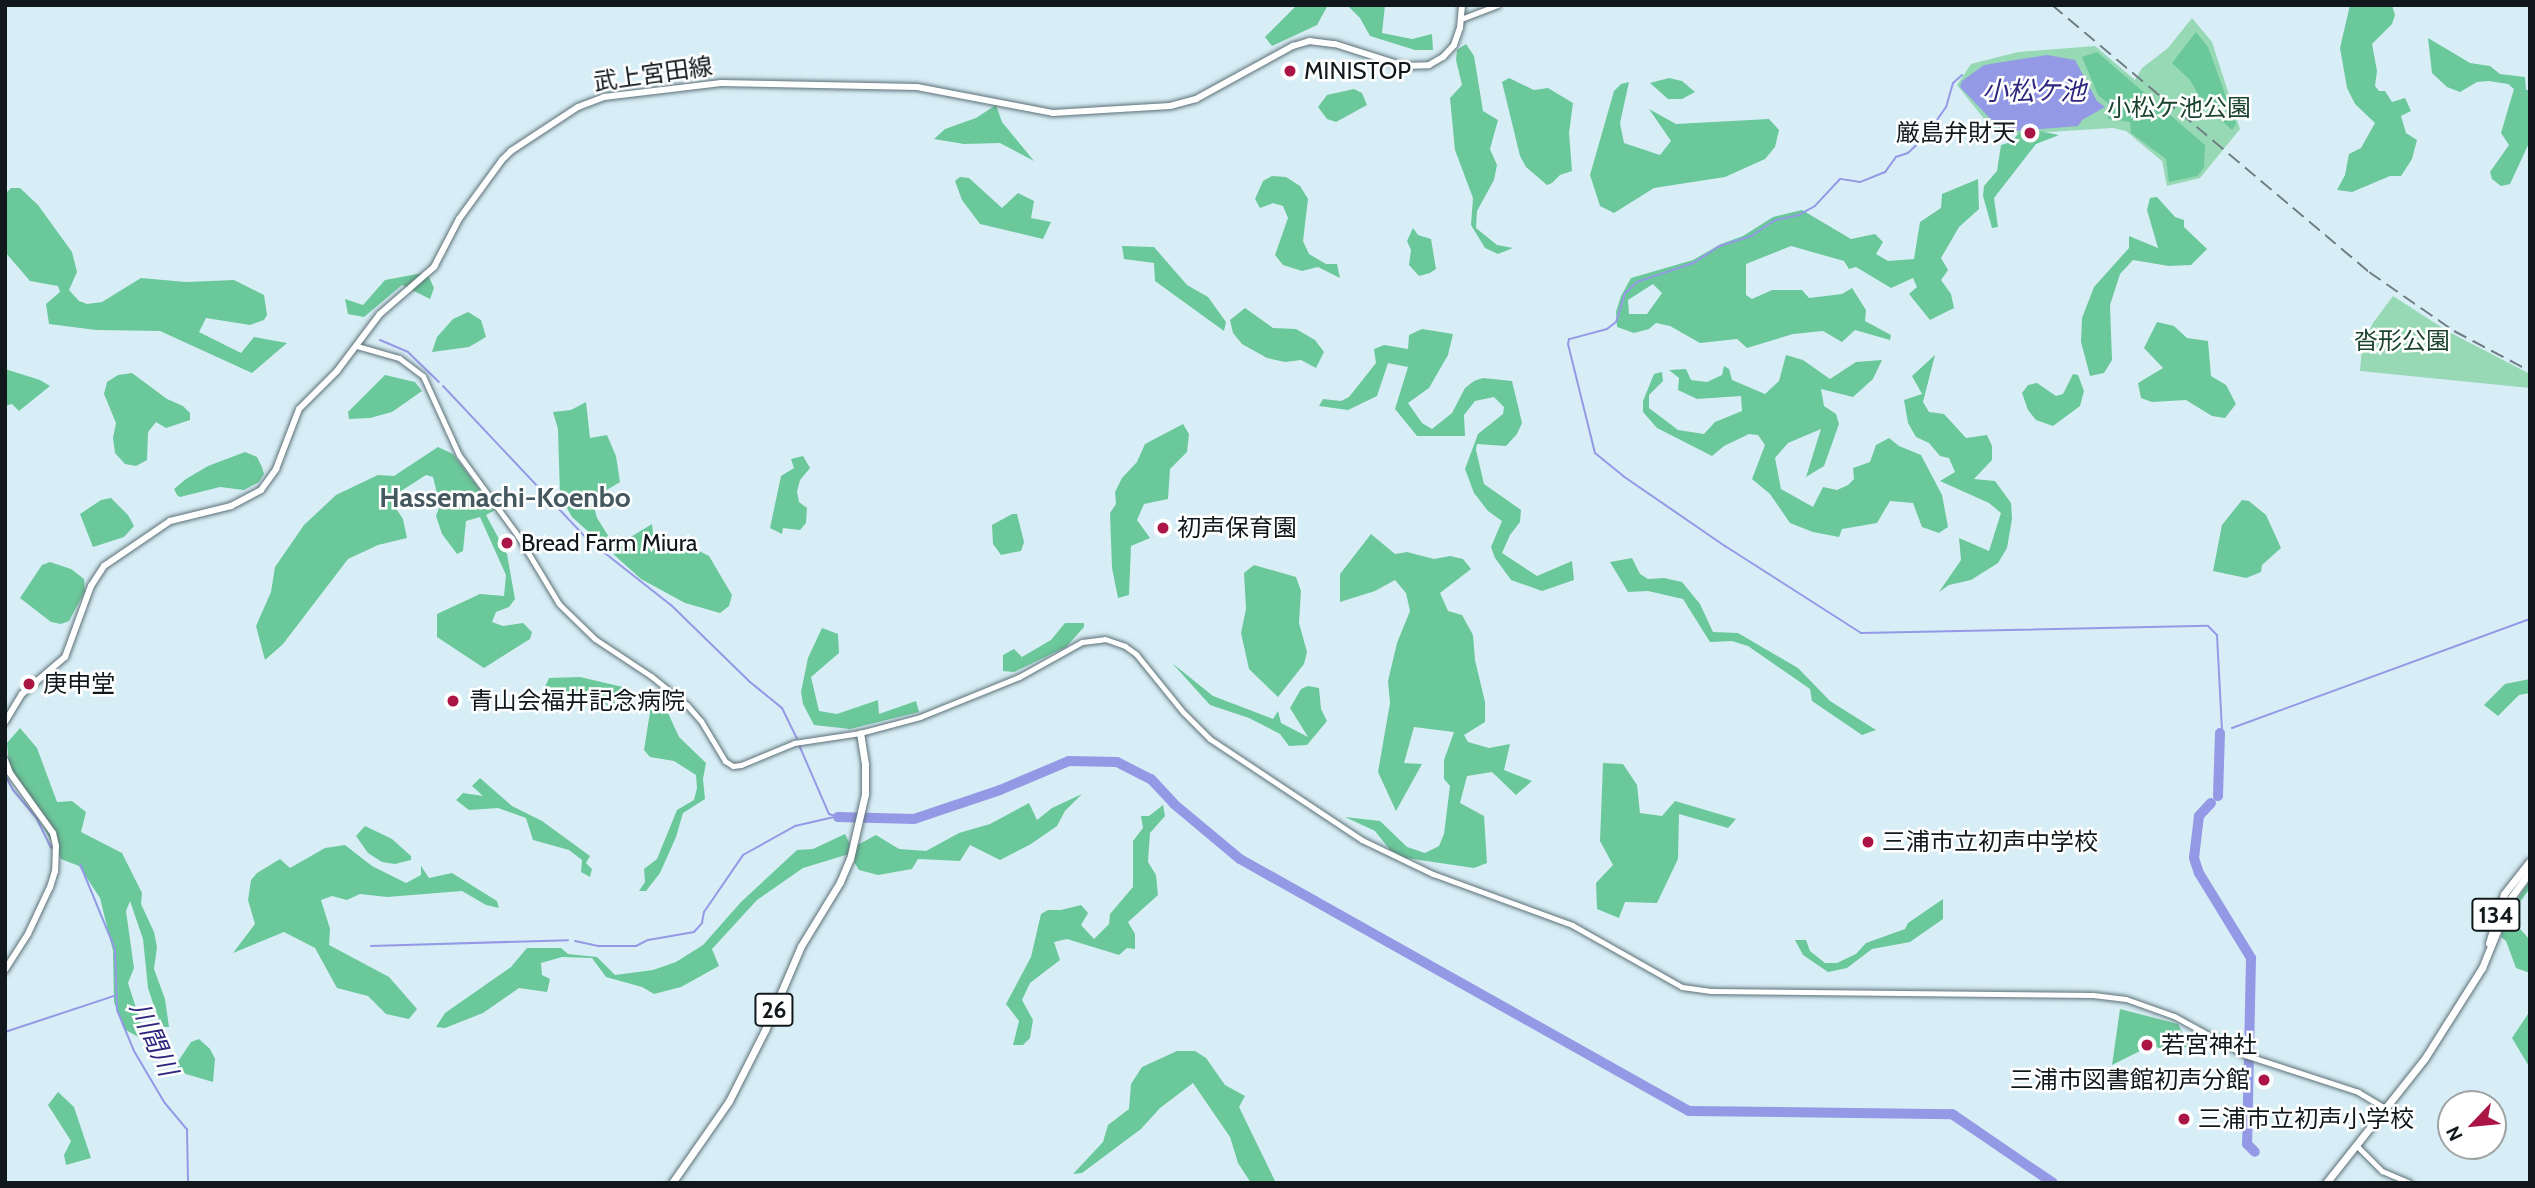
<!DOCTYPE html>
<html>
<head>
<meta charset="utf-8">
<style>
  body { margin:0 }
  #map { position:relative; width:2535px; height:1188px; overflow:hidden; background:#d8eef6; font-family:Cabin,"Noto Sans JP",sans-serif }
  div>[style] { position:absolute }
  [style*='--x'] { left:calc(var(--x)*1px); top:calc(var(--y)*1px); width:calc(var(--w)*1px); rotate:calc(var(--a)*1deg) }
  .green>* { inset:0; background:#97d8b5 }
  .forest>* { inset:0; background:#6bc89a }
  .water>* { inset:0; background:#9499e6 }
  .stream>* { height:2px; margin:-1px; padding:0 1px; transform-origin:1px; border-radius:1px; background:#9499e6 }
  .river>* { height:10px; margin:-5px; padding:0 5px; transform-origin:5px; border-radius:5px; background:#9499e6 }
  .roads { filter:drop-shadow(0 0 2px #5d7077) drop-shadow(0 0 2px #5d7077) }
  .tertiary>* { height:5px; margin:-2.5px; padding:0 2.5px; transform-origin:2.5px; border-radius:2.5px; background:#fff }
  .secondary>* { height:6px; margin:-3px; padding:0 3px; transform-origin:3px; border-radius:3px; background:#fff }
  .primary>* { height:7px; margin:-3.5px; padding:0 3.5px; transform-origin:3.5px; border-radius:3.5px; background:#fff }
  .trunk>* { height:7px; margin:-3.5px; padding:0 3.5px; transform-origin:3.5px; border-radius:3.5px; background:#fff }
  .rail>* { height:2px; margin-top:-1px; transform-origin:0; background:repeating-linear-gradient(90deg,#6e7d82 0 14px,transparent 0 21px) }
  .dots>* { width:19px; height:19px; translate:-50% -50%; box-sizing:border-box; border:4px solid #fff; border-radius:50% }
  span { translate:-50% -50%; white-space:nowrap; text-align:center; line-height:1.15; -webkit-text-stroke:5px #fff; paint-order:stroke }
  .shield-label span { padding:2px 5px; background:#fff; border:2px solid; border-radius:5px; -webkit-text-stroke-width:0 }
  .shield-label { font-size:23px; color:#10181b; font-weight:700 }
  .poi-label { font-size:24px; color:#10181b }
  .left { translate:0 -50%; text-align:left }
  .right { translate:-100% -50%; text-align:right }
  .street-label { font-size:24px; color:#10181b }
  .park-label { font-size:24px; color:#1b4330 }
  .water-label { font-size:26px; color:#2f267e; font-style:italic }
  .quarter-label { font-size:28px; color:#45585f; font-weight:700 }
  .frame { position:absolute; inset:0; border:7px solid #10181b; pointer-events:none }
  .north { position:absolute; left:2437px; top:1090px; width:70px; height:70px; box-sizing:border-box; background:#fff; border:2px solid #9fa3a4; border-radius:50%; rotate:244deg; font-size:19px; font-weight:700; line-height:28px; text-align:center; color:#10181b }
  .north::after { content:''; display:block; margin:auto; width:24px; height:32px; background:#aa1545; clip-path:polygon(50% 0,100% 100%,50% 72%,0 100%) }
</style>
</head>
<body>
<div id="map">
  <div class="green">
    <div style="clip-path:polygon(2192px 18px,2212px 42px,2240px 129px,2200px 178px,2167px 186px,2162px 161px,2126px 131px,2113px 128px,1997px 135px,1957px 85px,1971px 64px,2018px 52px,2095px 46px,2135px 80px,2142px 68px,2168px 48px)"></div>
    <div style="clip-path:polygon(2393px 296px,2449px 332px,2530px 374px,2530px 388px,2360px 371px,2362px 345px,2373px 323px)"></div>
  </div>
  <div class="forest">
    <div style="clip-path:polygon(1297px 5px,1328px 5px,1317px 25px,1272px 46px,1265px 37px)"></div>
    <div style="clip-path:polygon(1347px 5px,1385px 5px,1382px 33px,1412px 39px,1432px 34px,1433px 50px,1415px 50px,1370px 36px,1360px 18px)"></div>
    <div style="clip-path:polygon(2350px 5px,2392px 5px,2395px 15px,2392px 24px,2372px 44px,2377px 71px,2375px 86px,2379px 91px,2385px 91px,2392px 102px,2405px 98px,2411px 111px,2401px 116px,2406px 133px,2417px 140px,2412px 159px,2401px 176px,2390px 176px,2352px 192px,2337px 190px,2345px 175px,2349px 154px,2361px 148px,2375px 123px,2355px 104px,2347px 88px,2340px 48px)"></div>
    <div style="clip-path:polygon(2196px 32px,2208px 47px,2236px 124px,2232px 130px,2204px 105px,2190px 80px,2172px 63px)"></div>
    <div style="clip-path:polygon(2428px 38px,2470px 63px,2490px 66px,2500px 74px,2525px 77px,2526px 90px,2530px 90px,2530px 141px,2510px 184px,2501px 186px,2492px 179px,2490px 172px,2509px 145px,2501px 133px,2514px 89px,2508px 84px,2489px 81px,2477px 82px,2460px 92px,2447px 87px,2432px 73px)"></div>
    <div style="clip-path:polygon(1466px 44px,1474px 56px,1483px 111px,1498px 120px,1490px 149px,1497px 165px,1494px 180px,1477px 211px,1476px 228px,1497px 245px,1513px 248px,1498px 254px,1485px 248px,1471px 225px,1473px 198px,1455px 150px,1450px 98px,1462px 85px,1456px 60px,1457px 50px)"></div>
    <div style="clip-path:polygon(2097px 52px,2205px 145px,2204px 168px,2197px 176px,2169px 182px,2166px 159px,2131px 133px,2130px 122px,2108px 119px,2109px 104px,2098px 95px,2082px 57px)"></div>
    <div style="clip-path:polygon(1509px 78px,1534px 90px,1548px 88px,1573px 103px,1569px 133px,1572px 171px,1560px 175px,1552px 183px,1547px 185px,1526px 167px,1520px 156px,1502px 82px)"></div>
    <div style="clip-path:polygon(1669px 78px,1682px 81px,1695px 92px,1682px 99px,1668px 99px,1650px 83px)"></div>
    <div style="clip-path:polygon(1629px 82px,1620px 123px,1624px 143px,1660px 155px,1671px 141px,1649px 109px,1676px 124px,1769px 119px,1779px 130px,1775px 147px,1765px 159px,1725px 177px,1654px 188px,1614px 213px,1600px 206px,1590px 175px,1614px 91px,1621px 84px)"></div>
    <div style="clip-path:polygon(1354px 89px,1362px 93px,1367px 105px,1336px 122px,1327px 119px,1318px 107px,1327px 95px)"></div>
    <div style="clip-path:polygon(996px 105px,1002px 122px,1034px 161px,1000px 143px,964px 144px,934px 139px,945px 129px,976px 118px)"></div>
    <div style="clip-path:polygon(2023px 128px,2059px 135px,2036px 144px,1994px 198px,1998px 227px,1992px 228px,1983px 196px,1984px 186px,1997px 171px,2001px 145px,2011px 142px)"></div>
    <div style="clip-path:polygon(1272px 176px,1286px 177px,1300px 186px,1308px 199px,1303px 241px,1309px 254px,1326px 264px,1337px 264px,1340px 278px,1318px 267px,1302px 271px,1283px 265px,1275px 255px,1288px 218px,1283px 206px,1273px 203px,1260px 208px,1255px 199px,1263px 181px)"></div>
    <div style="clip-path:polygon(960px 177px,969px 178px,1002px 208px,1018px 193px,1034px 201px,1031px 218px,1051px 222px,1043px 239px,980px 224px,962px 200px,955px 181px)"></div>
    <div style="clip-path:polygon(evenodd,1978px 179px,1979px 209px,1959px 227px,1941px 258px,1948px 270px,1941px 280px,1951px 294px,1954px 308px,1930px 320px,1909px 294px,1917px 287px,1913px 278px,1891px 288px,1856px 267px,1849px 269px,1844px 261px,1791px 246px,1746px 264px,1746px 295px,1752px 299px,1772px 290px,1802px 290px,1809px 298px,1842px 294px,1852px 288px,1866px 310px,1865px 321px,1891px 335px,1890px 340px,1855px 330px,1842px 342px,1823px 331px,1793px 334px,1747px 348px,1737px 339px,1700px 343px,1670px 326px,1656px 323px,1649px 329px,1634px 333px,1617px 327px,1616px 312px,1621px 296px,1631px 278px,1693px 260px,1721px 244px,1743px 236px,1773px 217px,1802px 210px,1851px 239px,1875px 234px,1883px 242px,1876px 254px,1888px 261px,1914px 259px,1920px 222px,1941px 208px,1942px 194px,1978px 179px,1653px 284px,1662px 293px,1647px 314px,1629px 314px,1628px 300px,1653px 284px)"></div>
    <div style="clip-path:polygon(11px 188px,20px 188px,38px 205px,72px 252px,77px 272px,69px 290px,79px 301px,87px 304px,102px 302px,141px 278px,186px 282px,234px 280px,264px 295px,267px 315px,264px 320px,250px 325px,206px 318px,199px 332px,241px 353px,254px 337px,287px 343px,252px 373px,160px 331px,96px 330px,49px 324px,46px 304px,60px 292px,58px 286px,30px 281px,5px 252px,5px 194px)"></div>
    <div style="clip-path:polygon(2157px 197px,2175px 217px,2184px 220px,2184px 227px,2207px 249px,2191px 265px,2169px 266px,2133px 260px,2120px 274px,2110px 305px,2112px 360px,2104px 373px,2090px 376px,2081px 342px,2082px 318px,2094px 287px,2129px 248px,2129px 236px,2158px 248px,2147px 210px,2150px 198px)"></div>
    <div style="clip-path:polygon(1413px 228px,1418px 235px,1431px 239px,1436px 269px,1430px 273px,1419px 276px,1409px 265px,1411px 250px,1407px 241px)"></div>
    <div style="clip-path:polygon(1122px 246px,1154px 247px,1187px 285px,1208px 297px,1226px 322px,1224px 331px,1155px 281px,1154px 263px,1124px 259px)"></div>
    <div style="clip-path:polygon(423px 273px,429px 277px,434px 288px,430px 299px,402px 285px,364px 317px,348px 314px,345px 299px,363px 305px,385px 280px)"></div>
    <div style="clip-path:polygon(1245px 308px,1273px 328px,1296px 329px,1315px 340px,1324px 352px,1316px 368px,1301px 360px,1285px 362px,1267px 358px,1242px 344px,1233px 333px,1230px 320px)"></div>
    <div style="clip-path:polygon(468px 312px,481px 320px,486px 337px,469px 347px,432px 352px,437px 337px,453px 319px)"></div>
    <div style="clip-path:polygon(2157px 322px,2174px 326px,2187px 338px,2208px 341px,2211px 376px,2226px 385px,2236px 404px,2225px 418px,2212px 416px,2186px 400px,2152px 402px,2141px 398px,2138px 383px,2163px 368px,2144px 348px)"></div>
    <div style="clip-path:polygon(1422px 329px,1453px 334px,1448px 355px,1429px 388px,1408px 403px,1422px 423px,1432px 429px,1452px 413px,1465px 388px,1474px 381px,1483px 378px,1512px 381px,1522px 423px,1517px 434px,1506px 446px,1477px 444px,1476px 450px,1484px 484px,1521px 510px,1520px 522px,1510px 535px,1502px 553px,1537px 576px,1572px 561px,1574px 580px,1542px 591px,1511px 580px,1495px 558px,1491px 547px,1502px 521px,1488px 511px,1474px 493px,1465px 469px,1478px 434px,1503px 414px,1504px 407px,1494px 397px,1475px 401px,1464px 415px,1465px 436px,1417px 436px,1395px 409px,1408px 367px,1388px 363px,1377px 396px,1348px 410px,1319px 406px,1323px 399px,1341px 401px,1349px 397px,1376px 363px,1374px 349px,1384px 345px,1408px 349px,1409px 335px)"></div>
    <div style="clip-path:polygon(1786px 355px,1803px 360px,1830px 379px,1856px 362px,1882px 360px,1873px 379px,1853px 397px,1821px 389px,1824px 406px,1836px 414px,1839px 424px,1824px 466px,1806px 477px,1821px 429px,1788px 443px,1775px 458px,1781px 489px,1813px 507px,1823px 487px,1837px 490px,1848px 485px,1854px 479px,1853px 468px,1870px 462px,1876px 445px,1889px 438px,1899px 446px,1921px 455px,1942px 495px,1948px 527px,1939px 533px,1922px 527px,1913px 503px,1890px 501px,1877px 523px,1842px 529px,1839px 537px,1813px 532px,1790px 523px,1770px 494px,1752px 479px,1765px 445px,1758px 435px,1749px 434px,1724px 446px,1712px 456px,1657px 428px,1643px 412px,1643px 401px,1654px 374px,1662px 372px,1663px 381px,1649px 395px,1649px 408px,1678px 430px,1704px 434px,1715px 422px,1742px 411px,1741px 396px,1697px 399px,1678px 390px,1679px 378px,1669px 370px,1686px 369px,1691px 380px,1707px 382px,1722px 375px,1724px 366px,1729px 369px,1732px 380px,1765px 394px,1779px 381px)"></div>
    <div style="clip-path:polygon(1935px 355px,1923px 402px,1929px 412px,1944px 414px,1966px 438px,1987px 435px,1992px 446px,1992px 460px,1974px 479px,1995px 481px,2011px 503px,2012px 519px,2007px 548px,1998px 563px,1971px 580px,1949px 585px,1939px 592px,1961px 560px,1959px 538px,1989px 551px,2001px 513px,1989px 503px,1940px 481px,1955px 472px,1949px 458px,1940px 456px,1929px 443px,1916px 437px,1908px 423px,1904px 400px,1922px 394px,1912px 376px)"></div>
    <div style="clip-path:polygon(5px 369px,40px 380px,50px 386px,19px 411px,12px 404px,5px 406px)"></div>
    <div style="clip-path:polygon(132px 373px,167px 399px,183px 406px,190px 413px,190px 420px,166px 428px,156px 422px,148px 432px,147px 460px,136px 466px,125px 464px,115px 453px,113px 438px,116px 423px,104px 394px,107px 382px,118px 375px)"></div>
    <div style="clip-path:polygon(2073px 374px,2078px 375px,2084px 391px,2080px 406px,2053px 426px,2036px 420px,2028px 410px,2022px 393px,2028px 385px,2037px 383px,2056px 396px,2063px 394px)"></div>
    <div style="clip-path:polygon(385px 375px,415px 382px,422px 391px,392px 412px,370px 418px,349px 419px,348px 412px)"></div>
    <div style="clip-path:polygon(586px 402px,590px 438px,607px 435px,616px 456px,620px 482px,592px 499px,597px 518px,609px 537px,629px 538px,652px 524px,655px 554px,669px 550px,695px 549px,709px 556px,732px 595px,729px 606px,720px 613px,685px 603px,641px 579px,572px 517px,560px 496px,558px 429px,553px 412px,571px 410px)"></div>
    <div style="clip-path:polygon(1183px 424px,1189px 434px,1187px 452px,1170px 469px,1168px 499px,1144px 504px,1137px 520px,1150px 538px,1131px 546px,1129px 595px,1118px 598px,1112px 568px,1110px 513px,1116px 504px,1115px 492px,1122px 478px,1137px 462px,1145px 444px)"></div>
    <div style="clip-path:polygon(438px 447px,453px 454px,495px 510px,486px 515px,507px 554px,515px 599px,509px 607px,496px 612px,492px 622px,503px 626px,523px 623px,532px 632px,530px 639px,484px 668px,437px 637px,437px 614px,480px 594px,504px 596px,506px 575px,480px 517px,466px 521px,463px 551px,457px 554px,442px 534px,436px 516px,440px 505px,433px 477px,426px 475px,393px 496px,393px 504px,403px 519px,407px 538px,378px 545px,348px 559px,283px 644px,265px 660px,256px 626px,271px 592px,275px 567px,304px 525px,336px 495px,378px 475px,394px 476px)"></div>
    <div style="clip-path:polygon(245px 452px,257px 457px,262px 467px,264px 474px,259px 482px,244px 490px,220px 487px,180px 497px,177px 495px,174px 489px,186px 479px,208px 466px)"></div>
    <div style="clip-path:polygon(803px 456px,810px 468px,800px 480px,797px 492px,799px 502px,807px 508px,806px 523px,800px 530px,783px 528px,782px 534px,770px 528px,781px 476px,794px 468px,791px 459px)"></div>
    <div style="clip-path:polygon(111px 498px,128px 515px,134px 526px,124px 537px,93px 547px,80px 514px,101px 500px)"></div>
    <div style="clip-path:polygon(2242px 500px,2249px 501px,2266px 515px,2281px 548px,2262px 565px,2261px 572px,2246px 578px,2213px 571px,2222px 525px)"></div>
    <div style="clip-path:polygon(1012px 514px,1017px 514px,1024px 542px,1021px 551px,1001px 555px,993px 544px,992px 525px)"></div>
    <div style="clip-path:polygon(1371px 534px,1395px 554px,1407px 552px,1434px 559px,1450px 556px,1463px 559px,1471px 569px,1440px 593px,1448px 611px,1462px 615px,1473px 635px,1475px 660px,1485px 702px,1485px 722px,1464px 735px,1468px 742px,1489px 748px,1510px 744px,1504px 770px,1532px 781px,1516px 795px,1492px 772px,1467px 776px,1460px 803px,1484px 816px,1487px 863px,1474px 868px,1406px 858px,1390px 850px,1375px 831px,1345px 817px,1380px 821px,1407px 847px,1425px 853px,1439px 846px,1444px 834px,1450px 786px,1444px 779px,1444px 760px,1454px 732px,1414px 727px,1404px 763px,1422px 764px,1396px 811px,1378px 772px,1390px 703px,1388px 681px,1397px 643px,1410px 611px,1406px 593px,1395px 580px,1375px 591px,1340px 602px,1340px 574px)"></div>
    <div style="clip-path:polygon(1632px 558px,1640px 574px,1648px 579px,1664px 578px,1682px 582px,1700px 604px,1713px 632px,1738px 633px,1798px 668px,1830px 701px,1876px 730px,1862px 735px,1812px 701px,1810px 689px,1748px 646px,1732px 641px,1710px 642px,1683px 599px,1648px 591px,1628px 592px,1610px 562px)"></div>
    <div style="clip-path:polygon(50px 562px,71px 569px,84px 579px,85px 591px,69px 621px,61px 624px,51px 622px,20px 598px,42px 565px)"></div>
    <div style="clip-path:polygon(1254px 565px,1296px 577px,1301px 591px,1299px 623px,1307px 652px,1304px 664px,1278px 697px,1249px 669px,1241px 633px,1246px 609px,1244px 573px)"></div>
    <div style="clip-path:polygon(1065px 623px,1084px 623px,1084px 627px,1066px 647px,1014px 672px,1003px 671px,1003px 655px,1014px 649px,1022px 657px,1051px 640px)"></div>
    <div style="clip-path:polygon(822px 628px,838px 634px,839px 653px,811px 677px,819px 711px,837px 714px,878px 700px,879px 714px,916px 701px,919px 712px,850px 729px,814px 725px,803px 704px,801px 692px,808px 658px)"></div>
    <div style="clip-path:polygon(1172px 663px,1213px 696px,1273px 719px,1278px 711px,1281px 723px,1308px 737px,1290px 708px,1301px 689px,1308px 686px,1319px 688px,1321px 709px,1327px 721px,1307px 745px,1289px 746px,1280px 734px,1249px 718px,1210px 705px)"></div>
    <div style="clip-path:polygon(580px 677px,627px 688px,632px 694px,631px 703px,613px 707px,583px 697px,549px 699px,544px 689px,549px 678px)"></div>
    <div style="clip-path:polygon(2530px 679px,2530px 693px,2519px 695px,2498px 716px,2484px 705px,2505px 684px)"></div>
    <div style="clip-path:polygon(653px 693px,663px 702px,679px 737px,706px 763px,703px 779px,705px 799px,683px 813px,676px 837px,660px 873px,646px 891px,639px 891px,645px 882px,644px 869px,657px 859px,677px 810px,694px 800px,697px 788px,696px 775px,674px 761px,650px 757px,644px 750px)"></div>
    <div style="clip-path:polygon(20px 728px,37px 748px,57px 802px,72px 801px,86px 812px,81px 832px,122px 853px,142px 893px,141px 904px,154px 932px,157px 947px,154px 969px,165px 999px,169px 1027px,161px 1027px,148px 988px,143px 939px,130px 901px,126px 911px,134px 968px,128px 983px,147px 1042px,124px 1029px,114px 1002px,113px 951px,100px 898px,79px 866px,61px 859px,9px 764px,7px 743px)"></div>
    <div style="clip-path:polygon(1603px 763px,1623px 764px,1637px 785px,1640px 813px,1662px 816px,1675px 801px,1736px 819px,1728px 828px,1679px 814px,1678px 859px,1657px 903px,1625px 902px,1619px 918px,1597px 909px,1596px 883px,1613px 865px,1600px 841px)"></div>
    <div style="clip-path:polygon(480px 778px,512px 806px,542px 821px,590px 856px,586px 863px,592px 869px,590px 877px,581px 872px,582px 860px,569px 850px,533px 840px,526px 818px,498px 808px,469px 810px,456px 800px,463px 793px,483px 796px,472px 786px)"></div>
    <div style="clip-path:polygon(1082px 794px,1065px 811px,1057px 826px,1031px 844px,1000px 860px,970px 845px,960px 861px,918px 859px,912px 869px,878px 875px,859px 870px,849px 854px,803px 868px,757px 900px,712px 949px,719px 966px,681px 987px,654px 994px,642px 987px,606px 977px,592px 958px,562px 957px,541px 963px,542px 975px,550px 979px,547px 992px,519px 988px,483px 1013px,445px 1028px,436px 1027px,445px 1013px,511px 967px,527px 948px,561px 948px,568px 954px,597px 957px,615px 975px,653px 970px,676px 962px,703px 945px,741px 902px,797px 850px,813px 849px,845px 834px,852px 848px,876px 835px,899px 849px,926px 851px,959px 833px,990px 824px,1029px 803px,1037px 820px,1052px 808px)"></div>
    <div style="clip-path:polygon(1163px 805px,1165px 816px,1150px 833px,1148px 862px,1156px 875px,1158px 895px,1128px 922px,1135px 934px,1135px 949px,1127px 948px,1119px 955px,1067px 939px,1054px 942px,1060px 960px,1030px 983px,1022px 1000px,1033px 1020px,1030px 1038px,1023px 1045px,1013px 1045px,1019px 1021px,1006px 1004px,1031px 957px,1041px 914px,1048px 910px,1061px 910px,1081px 905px,1088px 913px,1081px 925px,1094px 939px,1109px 924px,1110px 914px,1133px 887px,1133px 841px,1143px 828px,1141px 816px,1149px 816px)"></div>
    <div style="clip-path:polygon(365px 826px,392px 839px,411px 856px,411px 860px,395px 864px,382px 862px,368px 853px,356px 836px)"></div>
    <div style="clip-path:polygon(345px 845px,372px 866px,406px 883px,421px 875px,421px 866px,429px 878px,452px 873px,497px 901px,499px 908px,486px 905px,462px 891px,387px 897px,360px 894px,347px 900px,332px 896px,321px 900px,330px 929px,329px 945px,389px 977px,417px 1009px,409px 1019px,386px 1014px,368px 996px,337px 988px,315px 948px,284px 932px,233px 953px,255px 924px,248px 900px,251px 880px,257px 873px,280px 859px,290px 868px,325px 848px)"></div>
    <div style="clip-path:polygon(2530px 881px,2530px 888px,2518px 905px,2514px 922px,2530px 940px,2530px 973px,2516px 968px,2506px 941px,2501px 937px,2507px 914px)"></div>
    <div style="clip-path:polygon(1943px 899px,1943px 919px,1910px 942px,1872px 949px,1847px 968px,1828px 972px,1803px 955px,1795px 940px,1806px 940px,1810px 951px,1825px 963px,1837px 963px,1856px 954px,1866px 943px,1905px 929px,1908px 923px)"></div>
    <div style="clip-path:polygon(2120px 1009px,2178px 1024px,2189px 1046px,2168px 1052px,2152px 1045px,2112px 1065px)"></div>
    <div style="clip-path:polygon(2530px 1011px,2530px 1068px,2512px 1038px)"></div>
    <div style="clip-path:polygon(199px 1039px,210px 1049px,215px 1059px,213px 1082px,179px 1072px,177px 1063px,191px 1042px)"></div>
    <div style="clip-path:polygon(1177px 1051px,1195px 1051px,1206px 1058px,1225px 1085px,1245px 1096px,1239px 1107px,1276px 1183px,1251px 1183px,1238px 1163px,1230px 1137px,1193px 1083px,1160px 1108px,1141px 1129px,1082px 1173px,1073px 1174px,1103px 1142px,1108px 1125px,1129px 1109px,1131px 1084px,1142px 1067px)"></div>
    <div style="clip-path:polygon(58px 1092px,74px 1107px,91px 1158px,66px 1165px,64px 1155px,71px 1141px,48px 1105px)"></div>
  </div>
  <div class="water">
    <div style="clip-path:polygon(2047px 55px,2075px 60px,2097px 101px,2105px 107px,2082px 120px,2078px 126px,2003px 132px,1960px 87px,1962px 81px,1984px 65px)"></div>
  </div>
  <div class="stream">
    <div style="--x:1962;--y:75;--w:12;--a:138"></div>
    <div style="--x:1953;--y:83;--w:25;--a:106"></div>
    <div style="--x:1946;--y:107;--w:37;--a:125"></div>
    <div style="--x:1925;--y:137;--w:23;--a:137"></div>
    <div style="--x:1908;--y:153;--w:13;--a:162"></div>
    <div style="--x:1896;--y:157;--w:19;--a:126"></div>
    <div style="--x:1885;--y:172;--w:27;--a:158"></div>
    <div style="--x:1860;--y:182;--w:20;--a:-171"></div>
    <div style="--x:1840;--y:179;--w:37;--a:133"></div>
    <div style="--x:1815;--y:206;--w:18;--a:151"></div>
    <div style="--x:1799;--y:215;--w:25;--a:168"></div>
    <div style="--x:1775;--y:220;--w:29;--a:146"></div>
    <div style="--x:1751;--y:236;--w:35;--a:162"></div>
    <div style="--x:1718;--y:247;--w:30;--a:147"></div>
    <div style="--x:1693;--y:263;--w:59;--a:161.3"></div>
    <div style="--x:1637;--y:282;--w:16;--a:137"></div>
    <div style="--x:1625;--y:293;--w:30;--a:107"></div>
    <div style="--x:1616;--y:322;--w:11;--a:142"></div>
    <div style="--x:1607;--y:329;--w:39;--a:165"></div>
    <div style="--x:1569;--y:339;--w:5;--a:101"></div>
    <div style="--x:1568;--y:344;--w:112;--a:76.1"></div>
    <div style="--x:1595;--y:453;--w:36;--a:39"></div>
    <div style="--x:1623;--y:476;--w:124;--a:34.5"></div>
    <div style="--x:1725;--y:546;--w:161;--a:32.6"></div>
    <div style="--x:1861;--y:633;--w:347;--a:-1.2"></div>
    <div style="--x:2208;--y:626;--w:13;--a:45"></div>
    <div style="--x:2217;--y:635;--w:97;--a:87"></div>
    <div style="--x:380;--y:340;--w:30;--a:23"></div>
    <div style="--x:408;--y:352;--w:43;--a:44.1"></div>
    <div style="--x:443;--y:386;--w:210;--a:46.7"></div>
    <div style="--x:587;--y:539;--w:107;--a:38.2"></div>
    <div style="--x:671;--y:605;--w:110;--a:44.3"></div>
    <div style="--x:750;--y:682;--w:41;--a:39.1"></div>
    <div style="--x:782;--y:708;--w:34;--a:64"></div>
    <div style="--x:2232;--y:728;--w:317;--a:-20.1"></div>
    <div style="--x:799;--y:745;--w:75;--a:66.5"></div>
    <div style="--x:829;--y:814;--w:9;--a:18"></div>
    <div style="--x:5;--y:775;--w:17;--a:62"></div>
    <div style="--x:13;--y:790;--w:38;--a:50"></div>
    <div style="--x:37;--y:819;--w:32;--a:64"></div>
    <div style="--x:80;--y:864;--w:92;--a:67.6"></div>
    <div style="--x:115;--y:949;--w:61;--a:88.1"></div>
    <div style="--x:117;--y:1010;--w:44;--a:67.5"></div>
    <div style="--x:134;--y:1051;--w:59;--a:59.5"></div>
    <div style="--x:164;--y:1102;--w:35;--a:50"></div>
    <div style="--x:187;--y:1129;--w:54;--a:88.9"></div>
    <div style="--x:575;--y:941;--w:25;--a:12"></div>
    <div style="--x:599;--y:946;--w:37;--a:0"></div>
    <div style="--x:636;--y:946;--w:13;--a:-27"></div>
    <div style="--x:648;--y:940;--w:47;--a:-9.9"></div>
    <div style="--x:694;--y:932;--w:12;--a:-48"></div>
    <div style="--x:702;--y:923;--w:11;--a:-80"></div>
    <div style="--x:704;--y:912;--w:69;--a:-55.6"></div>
    <div style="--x:743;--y:855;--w:60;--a:-29.1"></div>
    <div style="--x:795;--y:826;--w:40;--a:-13"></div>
    <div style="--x:371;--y:946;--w:197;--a:-1.7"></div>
    <div style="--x:5;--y:1032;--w:115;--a:-18.3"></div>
  </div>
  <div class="river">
    <div style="--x:2218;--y:796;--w:63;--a:-88.2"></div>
    <div style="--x:2211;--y:803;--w:18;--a:133"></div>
    <div style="--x:2199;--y:816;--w:42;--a:96.8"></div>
    <div style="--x:2194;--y:858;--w:16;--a:72"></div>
    <div style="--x:2199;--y:873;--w:100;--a:58.5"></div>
    <div style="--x:2251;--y:958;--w:186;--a:91.2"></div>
    <div style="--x:2247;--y:1144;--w:11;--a:45"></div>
    <div style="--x:838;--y:817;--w:76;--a:1.5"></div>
    <div style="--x:914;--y:819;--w:91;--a:-18.6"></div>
    <div style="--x:1000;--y:790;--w:75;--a:-22.8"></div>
    <div style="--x:1069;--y:761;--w:48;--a:1.2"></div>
    <div style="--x:1117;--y:762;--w:38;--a:27"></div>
    <div style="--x:1151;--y:779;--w:34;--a:47"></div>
    <div style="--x:1174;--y:804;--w:86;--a:39.8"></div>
    <div style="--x:1240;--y:859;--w:515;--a:29.3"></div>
    <div style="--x:1689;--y:1111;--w:263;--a:0.7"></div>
    <div style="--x:1952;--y:1114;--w:122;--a:34.3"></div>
  </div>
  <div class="roads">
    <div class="tertiary">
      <div style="--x:1461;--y:19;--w:39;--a:-21"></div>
      <div style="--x:357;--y:346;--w:44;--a:15.9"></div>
      <div style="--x:399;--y:358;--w:30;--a:37"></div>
      <div style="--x:423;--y:376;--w:87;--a:65.5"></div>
      <div style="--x:459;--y:455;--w:100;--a:53.9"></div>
      <div style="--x:518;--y:536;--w:79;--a:58.9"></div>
      <div style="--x:559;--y:604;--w:50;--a:44.2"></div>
      <div style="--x:595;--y:639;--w:67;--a:33.5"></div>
      <div style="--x:651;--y:676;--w:46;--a:38.9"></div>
      <div style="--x:687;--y:705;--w:21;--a:49"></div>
      <div style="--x:701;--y:721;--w:47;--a:59"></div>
      <div style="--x:725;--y:761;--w:9;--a:32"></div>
      <div style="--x:733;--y:766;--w:8;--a:-7"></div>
      <div style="--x:741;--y:765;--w:57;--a:-22.5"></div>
      <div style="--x:794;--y:743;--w:67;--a:-8.6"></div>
      <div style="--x:860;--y:733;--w:62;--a:-14.9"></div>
      <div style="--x:920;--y:717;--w:107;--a:-22"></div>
      <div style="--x:1019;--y:677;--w:72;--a:-29.1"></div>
      <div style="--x:1082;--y:642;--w:23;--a:-7"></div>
      <div style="--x:1105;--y:639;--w:21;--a:19"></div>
      <div style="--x:1125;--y:646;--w:14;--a:36"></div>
      <div style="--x:1136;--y:654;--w:75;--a:51"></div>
      <div style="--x:1183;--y:712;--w:38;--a:45"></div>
      <div style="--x:1210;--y:739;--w:182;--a:33.6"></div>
      <div style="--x:1362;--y:840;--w:79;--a:25.6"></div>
      <div style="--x:1433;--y:874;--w:148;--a:20.1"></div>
      <div style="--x:1572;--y:925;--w:126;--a:29.4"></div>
      <div style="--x:1682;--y:987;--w:29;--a:8"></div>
      <div style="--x:1711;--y:991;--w:382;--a:0.6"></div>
      <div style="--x:2093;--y:995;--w:33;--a:7"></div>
      <div style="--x:2126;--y:999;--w:51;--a:19.5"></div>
      <div style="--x:2174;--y:1016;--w:81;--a:28.8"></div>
      <div style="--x:2245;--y:1055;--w:119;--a:18.1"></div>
      <div style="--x:2358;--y:1092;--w:33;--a:31"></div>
      <div style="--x:2356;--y:1145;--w:37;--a:45"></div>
      <div style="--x:2382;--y:1171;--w:30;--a:23"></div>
    </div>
    <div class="secondary">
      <div style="--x:5;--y:722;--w:33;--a:-59"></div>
      <div style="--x:22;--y:694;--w:57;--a:-40.7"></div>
      <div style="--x:65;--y:657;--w:76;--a:-69.9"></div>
      <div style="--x:91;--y:586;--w:24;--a:-57"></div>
      <div style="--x:104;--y:566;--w:80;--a:-34.3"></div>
      <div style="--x:170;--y:521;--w:63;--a:-13.8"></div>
      <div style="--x:231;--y:506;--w:34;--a:-28"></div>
      <div style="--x:261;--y:490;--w:26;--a:-54"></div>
      <div style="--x:276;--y:469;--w:64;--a:-69"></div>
      <div style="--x:299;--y:409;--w:54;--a:-45"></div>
      <div style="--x:337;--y:371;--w:71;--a:-53"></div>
      <div style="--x:380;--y:314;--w:72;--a:-41"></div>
      <div style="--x:434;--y:267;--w:54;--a:-62.5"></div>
      <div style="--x:459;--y:219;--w:73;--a:-53.9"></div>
      <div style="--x:502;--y:160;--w:13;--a:-45"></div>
      <div style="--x:511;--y:151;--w:80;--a:-33.3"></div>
      <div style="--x:578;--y:107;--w:28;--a:-21"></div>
      <div style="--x:604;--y:97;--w:118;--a:-6.8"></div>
      <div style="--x:721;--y:83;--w:196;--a:1.2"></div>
      <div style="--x:917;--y:87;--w:138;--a:10.8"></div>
      <div style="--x:1053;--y:113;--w:117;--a:-3.4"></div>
      <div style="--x:1170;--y:106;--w:27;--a:-15"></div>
      <div style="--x:1196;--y:99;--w:111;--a:-28.7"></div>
      <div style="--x:1293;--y:46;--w:17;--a:-17"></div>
      <div style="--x:1309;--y:41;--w:26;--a:7"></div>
      <div style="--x:1335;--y:44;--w:72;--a:17.7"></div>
      <div style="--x:1404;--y:66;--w:25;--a:-2"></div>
      <div style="--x:1429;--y:65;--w:16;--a:-30"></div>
      <div style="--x:1443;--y:57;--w:16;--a:-47"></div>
      <div style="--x:1454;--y:45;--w:18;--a:-71"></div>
      <div style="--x:1460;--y:28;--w:23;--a:-85"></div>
      <div style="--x:5;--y:760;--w:14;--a:69"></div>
      <div style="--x:10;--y:773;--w:74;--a:54.4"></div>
      <div style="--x:53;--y:833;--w:13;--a:77"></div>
      <div style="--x:56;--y:846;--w:25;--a:92"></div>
      <div style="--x:55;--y:871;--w:17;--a:107"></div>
      <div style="--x:50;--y:887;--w:52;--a:115.1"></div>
      <div style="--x:28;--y:934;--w:43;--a:122.6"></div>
    </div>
    <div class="primary">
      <div style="--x:672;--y:1183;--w:100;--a:-55.2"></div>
      <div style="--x:729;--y:1101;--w:80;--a:-63.1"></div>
      <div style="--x:765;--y:1030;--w:91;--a:-66.8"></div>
      <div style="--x:801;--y:946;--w:75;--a:-58.6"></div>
      <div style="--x:840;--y:882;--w:25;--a:-67"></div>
      <div style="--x:850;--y:859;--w:67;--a:-77"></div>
      <div style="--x:865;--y:794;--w:30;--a:-90"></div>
      <div style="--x:865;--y:764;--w:31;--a:-99"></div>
    </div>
    <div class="trunk">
      <div style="--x:2489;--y:943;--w:51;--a:-73"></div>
      <div style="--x:2504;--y:894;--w:42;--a:-51.8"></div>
      <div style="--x:2326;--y:1183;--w:159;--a:-51.6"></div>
      <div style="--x:2425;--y:1058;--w:107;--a:-57.7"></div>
      <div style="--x:2482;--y:968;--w:74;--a:-67.9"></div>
      <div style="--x:2510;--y:899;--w:34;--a:-54"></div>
    </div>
  </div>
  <div class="rail">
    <div style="--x:2052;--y:5;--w:414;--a:40.1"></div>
    <div style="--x:2369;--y:272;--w:103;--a:34.8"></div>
    <div style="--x:2454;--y:331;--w:86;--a:27.8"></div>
  </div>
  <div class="dots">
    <div style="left:1290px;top:71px;background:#aa1545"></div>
    <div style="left:2030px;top:133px;background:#aa1545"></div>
    <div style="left:1163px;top:528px;background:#aa1545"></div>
    <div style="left:507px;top:543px;background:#aa1545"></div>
    <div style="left:29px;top:684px;background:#aa1545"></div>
    <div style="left:453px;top:701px;background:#aa1545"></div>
    <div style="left:1868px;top:842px;background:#aa1545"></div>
    <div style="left:2147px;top:1045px;background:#aa1545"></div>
    <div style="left:2264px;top:1080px;background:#aa1545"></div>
    <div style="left:2184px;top:1119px;background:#aa1545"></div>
  </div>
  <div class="shield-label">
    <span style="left:2496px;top:915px">134</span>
    <span style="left:774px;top:1010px">26</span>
  </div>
  <div class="poi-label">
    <span class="left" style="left:1304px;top:71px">MINISTOP</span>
    <span class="right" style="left:2016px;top:133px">厳島弁財天</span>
    <span class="left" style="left:1177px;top:528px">初声保育園</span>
    <span class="left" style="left:521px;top:543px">Bread Farm Miura</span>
    <span class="left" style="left:43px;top:684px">庚申堂</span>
    <span class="left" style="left:469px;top:701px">青山会福井記念病院</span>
    <span class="left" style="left:1882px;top:842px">三浦市立初声中学校</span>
    <span class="left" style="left:2161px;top:1045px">若宮神社</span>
    <span class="right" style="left:2250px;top:1080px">三浦市図書館初声分館</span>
    <span class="left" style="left:2198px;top:1119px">三浦市立初声小学校</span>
  </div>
  <div class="street-label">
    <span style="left:653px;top:74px;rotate:-8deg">武上宮田線</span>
  </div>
  <div class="park-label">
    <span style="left:2179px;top:108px">小松ケ池公園</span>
    <span style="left:2402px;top:341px">沓形公園</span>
  </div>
  <div class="water-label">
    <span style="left:2034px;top:92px">小松ケ池</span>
    <span style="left:153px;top:1039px;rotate:66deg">川間川</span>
  </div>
  <div class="quarter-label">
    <span style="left:505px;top:497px">Hassemachi-Koenbo</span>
  </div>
  <div class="frame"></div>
  <div class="north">N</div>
</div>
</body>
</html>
